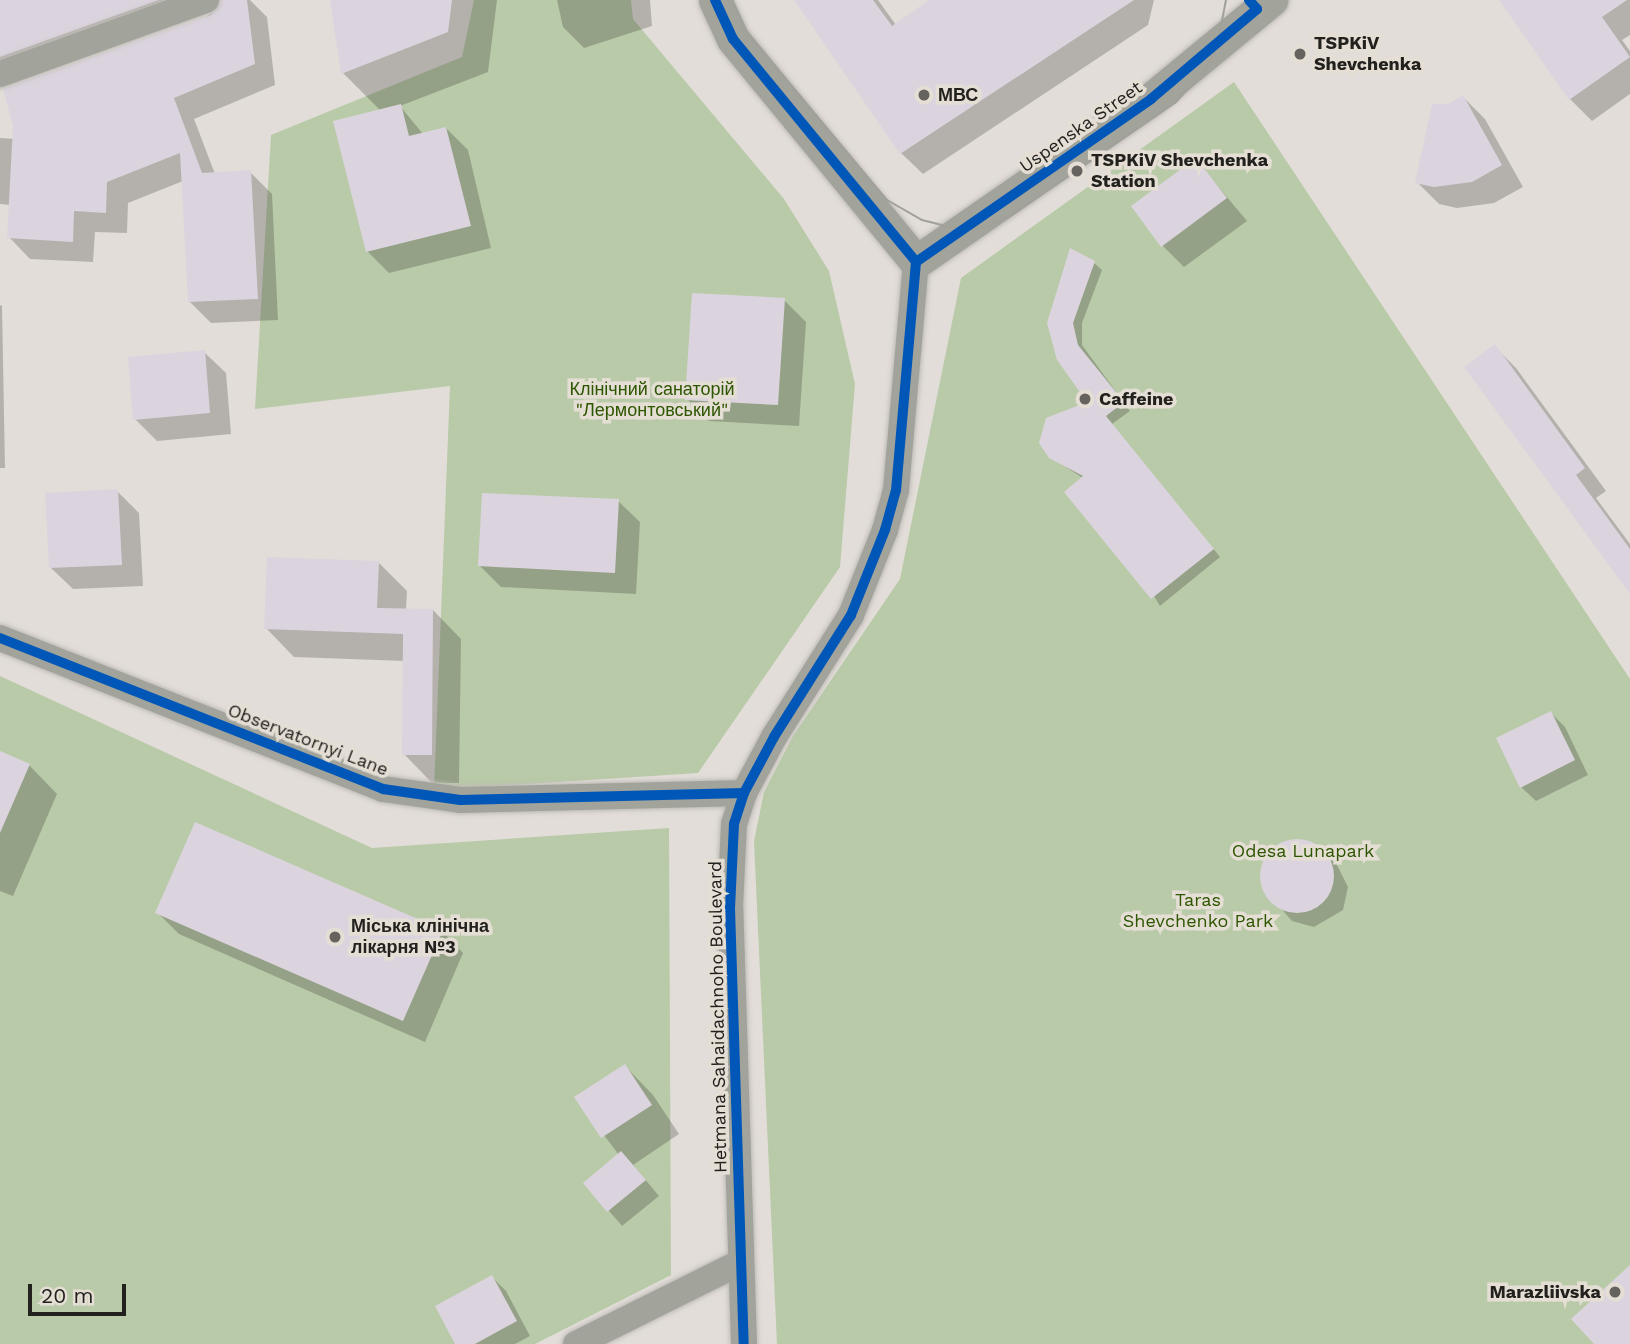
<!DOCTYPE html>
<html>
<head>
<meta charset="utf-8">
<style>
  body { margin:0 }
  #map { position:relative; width:1630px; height:1344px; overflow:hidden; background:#e2ddd8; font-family:"Work Sans",sans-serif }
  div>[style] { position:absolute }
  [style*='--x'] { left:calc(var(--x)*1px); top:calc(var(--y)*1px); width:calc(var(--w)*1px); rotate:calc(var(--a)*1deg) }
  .green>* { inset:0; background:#b9caa8 }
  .shadow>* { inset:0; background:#0003 }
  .building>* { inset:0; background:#dbd4de }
  .round { border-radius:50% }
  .roads { filter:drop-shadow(0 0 2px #bfbbb7) drop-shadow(0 0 2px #bfbbb7) }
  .minor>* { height:26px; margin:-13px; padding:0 13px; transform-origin:13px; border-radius:13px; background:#a2a49b }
  .tertiary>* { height:33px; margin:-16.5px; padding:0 16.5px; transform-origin:16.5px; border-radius:16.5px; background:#a2a49b }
  .tram>* { height:2px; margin:-1px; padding:0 1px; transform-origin:1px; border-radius:1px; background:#a1a199 }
  .cycleway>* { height:10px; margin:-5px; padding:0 5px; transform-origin:5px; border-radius:5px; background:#0057b8 }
  .dots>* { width:19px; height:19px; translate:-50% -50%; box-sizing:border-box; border:4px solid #e5ded5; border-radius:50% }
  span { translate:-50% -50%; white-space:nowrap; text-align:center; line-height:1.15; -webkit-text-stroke:7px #e5ded5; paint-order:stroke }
  .poi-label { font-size:18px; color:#23211e; font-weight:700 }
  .left { translate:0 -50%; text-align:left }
  .right { translate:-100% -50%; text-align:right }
  .street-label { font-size:18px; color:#23211e }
  .park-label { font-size:18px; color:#2d5600 }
  .scale { position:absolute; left:28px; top:1284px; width:98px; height:32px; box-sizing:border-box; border:4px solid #23211e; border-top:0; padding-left:9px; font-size:21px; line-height:24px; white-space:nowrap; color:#23211e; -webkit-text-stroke:5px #e5ded5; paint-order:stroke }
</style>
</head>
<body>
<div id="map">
  <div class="green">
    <div style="clip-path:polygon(474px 0,631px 0,633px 19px,784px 199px,829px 271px,855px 384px,840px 567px,698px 773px,434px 790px,450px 386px,255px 409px,271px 135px,462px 57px)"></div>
    <div style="clip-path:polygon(1234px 82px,1630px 679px,1630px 1344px,777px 1344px,754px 841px,764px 792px,793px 736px,900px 579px,961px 278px)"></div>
    <div style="clip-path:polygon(0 676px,372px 848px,669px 828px,671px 1275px,535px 1344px,0 1344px)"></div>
  </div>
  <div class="shadow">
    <div style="clip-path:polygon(0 0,180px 0,0 66px)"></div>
    <div style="clip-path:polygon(232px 0,250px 0,267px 17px,275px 85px,194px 119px,215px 174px,250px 172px,272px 194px,278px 320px,211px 323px,190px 302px,183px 181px,128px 203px,127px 233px,95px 232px,93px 262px,30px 259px,9px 237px,11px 205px,0 204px,0 138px,18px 139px)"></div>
    <div style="clip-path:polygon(332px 0,497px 0,488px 72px,400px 106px,423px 134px,446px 128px,468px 150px,491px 248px,389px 273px,367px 251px,381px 111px,343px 73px)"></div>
    <div style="clip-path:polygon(557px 0,650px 0,652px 26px,584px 48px,563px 27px)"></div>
    <div style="clip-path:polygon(796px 0,878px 0,896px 25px,932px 0,1154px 0,1148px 25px,923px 174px,901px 153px)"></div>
    <div style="clip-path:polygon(1501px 0,1630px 0,1630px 35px,1622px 40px,1630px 51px,1630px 94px,1592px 121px,1570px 99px)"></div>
    <div style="clip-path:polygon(1463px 97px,1485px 119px,1523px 187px,1494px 203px,1457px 208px,1439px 204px,1417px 182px,1448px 106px)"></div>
    <div style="clip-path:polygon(1196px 160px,1247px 221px,1184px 267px,1162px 245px)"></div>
    <div style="clip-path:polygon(1094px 263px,1102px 270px,1082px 323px,1082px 345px,1130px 411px,1112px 424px,1220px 557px,1160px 606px,1083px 478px,1050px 457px,1090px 403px,1059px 360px)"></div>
    <div style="clip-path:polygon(784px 300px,806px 322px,799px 426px,709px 421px,687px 399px)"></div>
    <div style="clip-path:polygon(0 305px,2px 306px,5px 468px,0 468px)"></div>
    <div style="clip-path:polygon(1495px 347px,1516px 368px,1606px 491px,1596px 498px,1630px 544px,1630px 591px)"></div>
    <div style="clip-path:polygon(204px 352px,226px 373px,231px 434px,157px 441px,135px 419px)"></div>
    <div style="clip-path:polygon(117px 491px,139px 513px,143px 586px,73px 589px,51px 568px)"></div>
    <div style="clip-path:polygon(618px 501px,640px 522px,636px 594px,501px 587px,479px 565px)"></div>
    <div style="clip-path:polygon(379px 563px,407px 591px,406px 610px,433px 610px,461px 639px,459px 783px,432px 783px,404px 754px,405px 661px,294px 657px,266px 628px)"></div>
    <div style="clip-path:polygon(1551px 713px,1565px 727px,1588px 775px,1536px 801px,1521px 787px)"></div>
    <div style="clip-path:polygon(0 753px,29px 765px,57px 794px,13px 896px,0 891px)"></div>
    <div style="clip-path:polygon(1300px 840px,1322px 850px,1337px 865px,1348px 887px,1343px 910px,1314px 927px,1292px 921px,1263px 888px,1262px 866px,1276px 846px)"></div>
    <div style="clip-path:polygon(157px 912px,442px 931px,463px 953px,425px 1042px,179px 934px)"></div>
    <div style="clip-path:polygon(625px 1066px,653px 1095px,679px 1134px,633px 1165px,659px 1196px,622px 1226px,585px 1183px,619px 1155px,576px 1098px)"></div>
    <div style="clip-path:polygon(492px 1277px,506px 1291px,530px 1336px,515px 1344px,457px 1344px)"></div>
  </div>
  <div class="building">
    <div style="clip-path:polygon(0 0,159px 0,0 57px)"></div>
    <div style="clip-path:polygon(221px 0,247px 0,255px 64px,174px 98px,202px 173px,251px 170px,258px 299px,188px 302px,180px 153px,107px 182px,106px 213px,74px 211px,73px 242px,7px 238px,13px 126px,3px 89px,211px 15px)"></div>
    <div style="clip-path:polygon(330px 0,452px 0,448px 32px,341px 74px)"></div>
    <div style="clip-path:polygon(794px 0,873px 0,892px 26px,929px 0,1134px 0,900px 154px)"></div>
    <div style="clip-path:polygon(1499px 0,1627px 0,1602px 17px,1630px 57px,1569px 100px)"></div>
    <div style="clip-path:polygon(1463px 95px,1502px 165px,1472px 182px,1434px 187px,1415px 183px,1432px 104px,1448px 104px)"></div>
    <div style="clip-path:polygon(401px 104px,409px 136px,446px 127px,471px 226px,366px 252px,333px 121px)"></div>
    <div style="clip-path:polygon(1196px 158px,1227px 198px,1161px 247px,1131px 206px)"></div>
    <div style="clip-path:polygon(1070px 248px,1095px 261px,1073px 323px,1078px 345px,1124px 402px,1106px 416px,1214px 549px,1151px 599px,1064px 492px,1083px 476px,1049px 458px,1039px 443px,1046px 418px,1087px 402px,1057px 360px,1047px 323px)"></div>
    <div style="clip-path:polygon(692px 293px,785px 298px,778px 405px,685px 400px)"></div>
    <div style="clip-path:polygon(1495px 344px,1585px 468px,1576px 475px,1630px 549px,1630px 594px,1464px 367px)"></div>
    <div style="clip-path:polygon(205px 350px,210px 413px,133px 420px,128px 357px)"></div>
    <div style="clip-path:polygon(118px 489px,122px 565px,49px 568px,45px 493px)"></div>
    <div style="clip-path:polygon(482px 493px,619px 499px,615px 573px,478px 566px)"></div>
    <div style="clip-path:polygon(267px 557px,379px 561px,377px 608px,433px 609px,432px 755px,402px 755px,403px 634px,264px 629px)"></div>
    <div style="clip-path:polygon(1551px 711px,1575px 760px,1520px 788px,1496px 738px)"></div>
    <div style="clip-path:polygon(0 751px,30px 764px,0 833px)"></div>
    <div style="clip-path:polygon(195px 822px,443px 930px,403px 1021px,155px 913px)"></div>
    <div class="round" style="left:1260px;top:839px;width:74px;height:74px"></div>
    <div style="clip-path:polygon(625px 1064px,652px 1105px,601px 1138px,574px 1097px)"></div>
    <div style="clip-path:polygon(621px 1151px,646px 1180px,607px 1212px,583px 1183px)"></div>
    <div style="clip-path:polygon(1630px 1265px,1630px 1344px,1594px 1344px,1571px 1319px)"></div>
    <div style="clip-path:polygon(492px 1275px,517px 1321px,475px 1344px,455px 1344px,435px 1306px)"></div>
  </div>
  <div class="roads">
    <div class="minor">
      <div style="--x:0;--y:74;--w:219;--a:-19.8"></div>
      <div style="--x:0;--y:638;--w:412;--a:21.5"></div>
      <div style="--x:383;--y:789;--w:78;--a:8.1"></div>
      <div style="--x:460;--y:800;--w:284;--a:-1.4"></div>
      <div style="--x:576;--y:1344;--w:184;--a:-26.4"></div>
      <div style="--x:744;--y:1344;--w:436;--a:-91.8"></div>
      <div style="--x:730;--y:908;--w:84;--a:-87.3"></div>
      <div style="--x:734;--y:824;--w:33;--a:-72"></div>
      <div style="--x:744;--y:793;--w:64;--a:-61.8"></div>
      <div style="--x:774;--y:737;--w:144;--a:-57.7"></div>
      <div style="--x:851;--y:615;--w:92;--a:-68.2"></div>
      <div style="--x:885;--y:530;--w:41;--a:-74.6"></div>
      <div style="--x:896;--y:490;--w:229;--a:-85"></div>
    </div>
    <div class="tertiary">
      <div style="--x:715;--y:0;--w:43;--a:65.2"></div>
      <div style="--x:733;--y:39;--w:288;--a:50.6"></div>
      <div style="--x:916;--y:262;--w:286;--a:-34.7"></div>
      <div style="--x:1151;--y:99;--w:156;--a:-39.5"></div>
    </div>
  </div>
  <div class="tram">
    <div style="--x:732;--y:0;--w:31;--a:68"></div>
    <div style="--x:744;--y:29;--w:223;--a:50.1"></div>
    <div style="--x:887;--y:200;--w:40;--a:29.7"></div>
    <div style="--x:922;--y:220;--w:41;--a:14"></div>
    <div style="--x:962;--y:230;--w:25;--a:-7"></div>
    <div style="--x:987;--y:227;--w:33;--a:-27"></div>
    <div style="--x:1016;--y:212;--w:194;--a:-34.5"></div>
    <div style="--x:1176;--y:102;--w:45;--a:-47.7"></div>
    <div style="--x:1206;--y:69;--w:25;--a:-63"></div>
    <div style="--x:1217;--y:47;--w:48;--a:-79.2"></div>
  </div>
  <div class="cycleway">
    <div style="--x:715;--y:0;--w:43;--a:65.2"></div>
    <div style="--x:733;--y:39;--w:288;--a:50.6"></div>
    <div style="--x:916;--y:262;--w:229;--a:95"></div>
    <div style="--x:896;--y:490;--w:41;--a:105.4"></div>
    <div style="--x:885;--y:530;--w:92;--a:111.8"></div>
    <div style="--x:851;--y:615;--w:144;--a:122.3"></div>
    <div style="--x:774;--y:737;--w:64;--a:118.2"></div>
    <div style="--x:744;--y:793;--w:33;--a:108"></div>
    <div style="--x:734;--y:824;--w:84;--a:92.7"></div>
    <div style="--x:730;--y:908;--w:436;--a:88.2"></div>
    <div style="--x:916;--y:262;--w:286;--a:-34.7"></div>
    <div style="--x:1151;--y:99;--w:139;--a:-40.3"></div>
    <div style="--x:1257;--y:9;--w:12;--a:-132"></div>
    <div style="--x:0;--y:638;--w:412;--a:21.5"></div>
    <div style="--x:383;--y:789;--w:78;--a:8.1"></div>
    <div style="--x:460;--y:800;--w:284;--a:-1.4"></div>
  </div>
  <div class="dots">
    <div style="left:1300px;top:54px;background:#66635f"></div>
    <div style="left:924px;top:95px;background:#66635f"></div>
    <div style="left:1077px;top:171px;background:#66635f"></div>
    <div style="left:1085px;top:399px;background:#66635f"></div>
    <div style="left:335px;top:937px;background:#66635f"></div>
    <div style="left:1615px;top:1292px;background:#66635f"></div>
  </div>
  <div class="poi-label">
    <span class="left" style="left:1314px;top:54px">TSPKiV<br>Shevchenka</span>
    <span class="left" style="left:938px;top:95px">МВС</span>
    <span class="left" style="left:1091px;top:171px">TSPKiV Shevchenka<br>Station</span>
    <span class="left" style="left:1099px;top:399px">Caffeine</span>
    <span class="left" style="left:351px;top:937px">Міська клінічна<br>лікарня №3</span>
    <span class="right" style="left:1601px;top:1292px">Marazliivska</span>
  </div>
  <div class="street-label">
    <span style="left:1081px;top:127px;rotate:-35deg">Uspenska Street</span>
    <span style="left:308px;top:740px;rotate:21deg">Observatornyi Lane</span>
    <span style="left:718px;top:1017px;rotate:-91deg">Hetmana Sahaidachnoho Boulevard</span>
  </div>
  <div class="park-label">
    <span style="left:652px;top:400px">Клінічний санаторій<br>"Лермонтовський"</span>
    <span style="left:1303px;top:851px">Odesa Lunapark</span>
    <span style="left:1198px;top:911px">Taras<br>Shevchenko Park</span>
  </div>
  <div class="scale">20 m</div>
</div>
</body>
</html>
